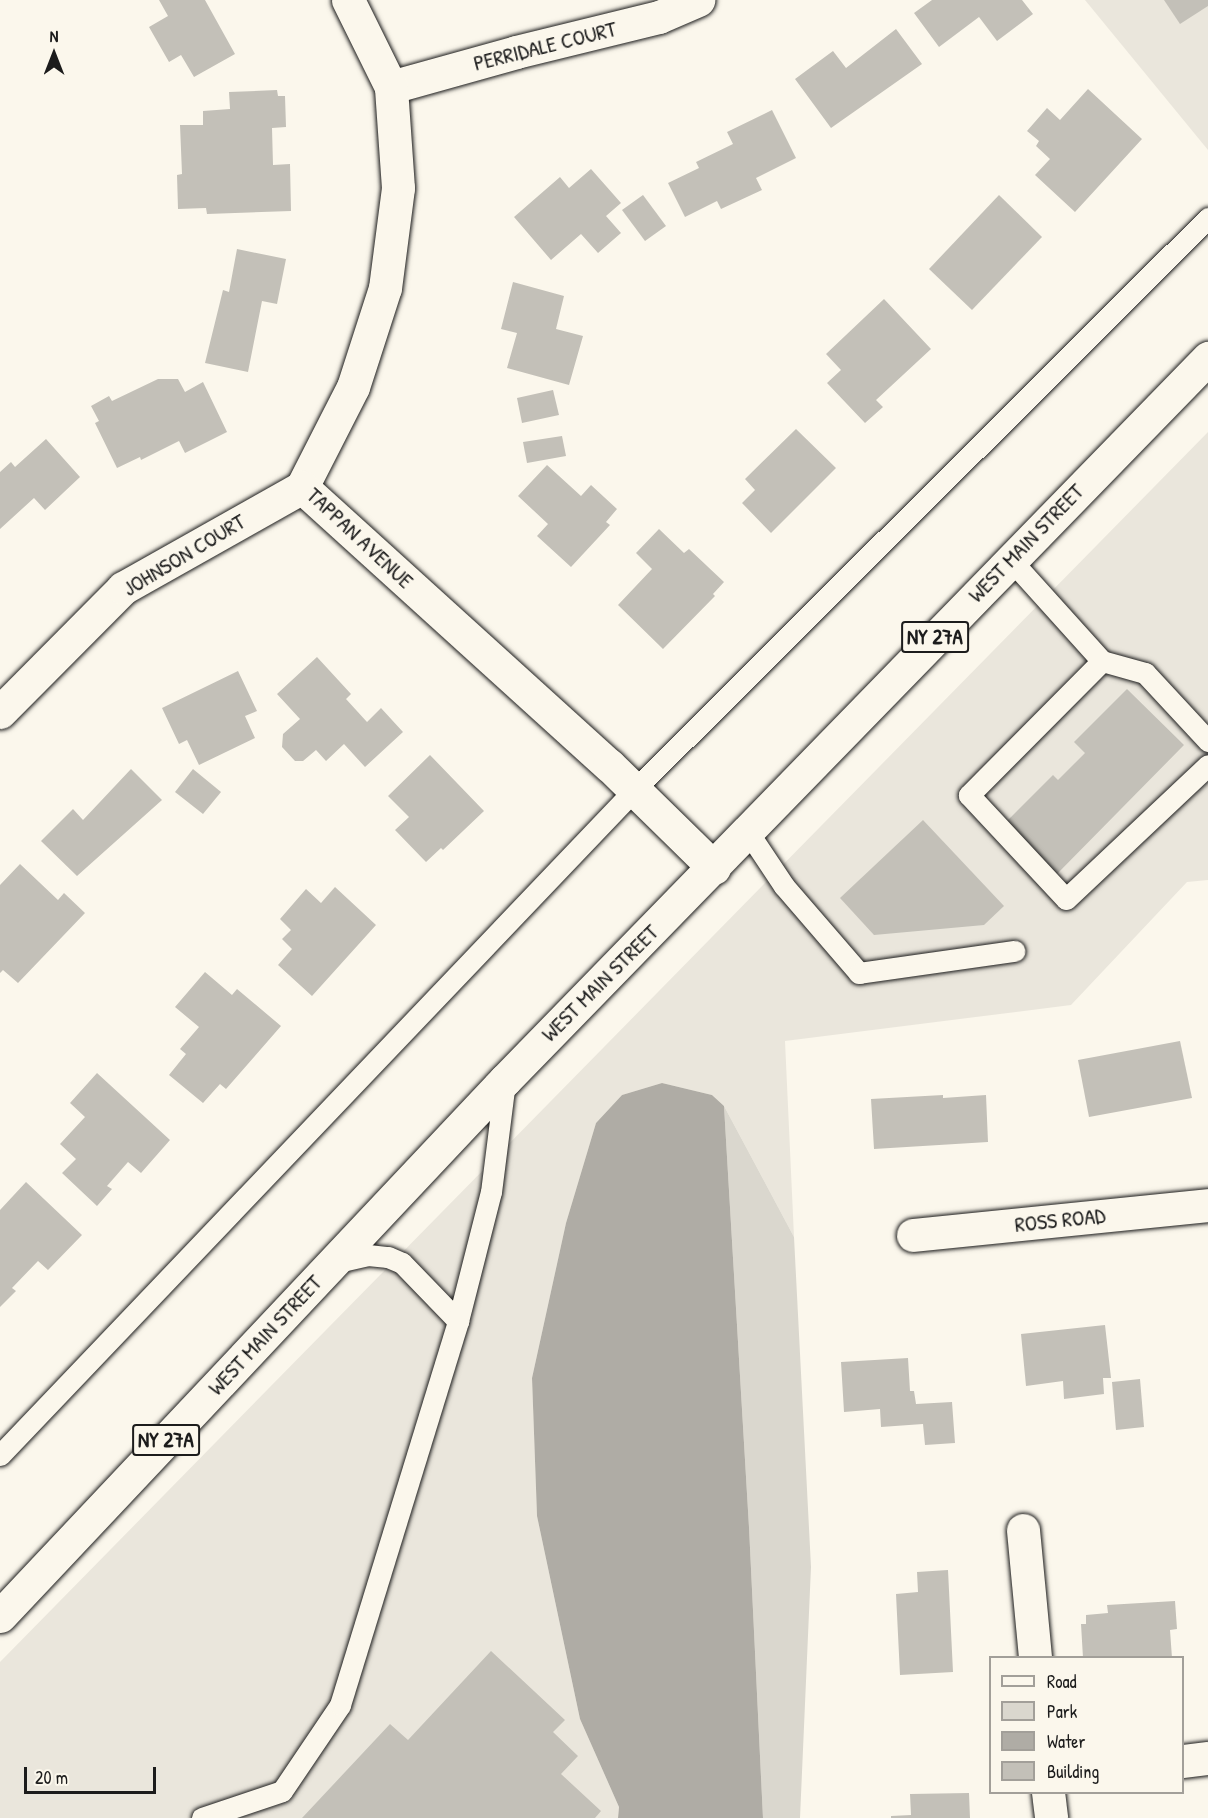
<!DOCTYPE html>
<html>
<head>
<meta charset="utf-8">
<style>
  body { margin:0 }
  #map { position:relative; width:1208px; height:1818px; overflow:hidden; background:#fbf7ec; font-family:"Patrick Hand",sans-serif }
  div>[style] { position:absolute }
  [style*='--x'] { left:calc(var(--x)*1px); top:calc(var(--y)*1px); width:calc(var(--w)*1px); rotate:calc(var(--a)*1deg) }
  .built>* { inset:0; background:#eae6dc }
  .green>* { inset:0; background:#dad7ce }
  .water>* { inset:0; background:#afaca5 }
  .building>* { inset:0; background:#c3c0b8 }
  .roads { filter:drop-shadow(0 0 2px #1c1c1c) drop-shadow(0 0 2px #1c1c1c) }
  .lane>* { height:21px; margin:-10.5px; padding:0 10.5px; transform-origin:10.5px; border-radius:10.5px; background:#fbf7ec }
  .street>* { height:33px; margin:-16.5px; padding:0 16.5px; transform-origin:16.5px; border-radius:16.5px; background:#fbf7ec }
  .primary>* { height:33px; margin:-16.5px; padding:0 16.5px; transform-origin:16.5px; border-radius:16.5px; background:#fbf7ec }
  span { translate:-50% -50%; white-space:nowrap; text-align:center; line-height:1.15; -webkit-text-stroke:4.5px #fbf7ec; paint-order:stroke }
  .shield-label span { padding:2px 4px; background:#fbf7ec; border:2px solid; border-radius:4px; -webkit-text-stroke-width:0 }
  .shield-label { font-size:21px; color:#1c1c1c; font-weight:700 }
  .street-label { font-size:22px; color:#1c1c1c }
  .legend { position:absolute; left:989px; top:1656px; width:195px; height:138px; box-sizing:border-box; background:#fbf7ec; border:2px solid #a29f99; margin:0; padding:8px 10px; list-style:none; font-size:18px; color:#1c1c1c }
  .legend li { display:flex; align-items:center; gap:12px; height:30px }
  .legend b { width:30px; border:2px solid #a29f99 }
  .north { position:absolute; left:24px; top:24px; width:60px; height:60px; -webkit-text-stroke:4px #fbf7ec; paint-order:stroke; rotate:0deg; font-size:16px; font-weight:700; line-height:24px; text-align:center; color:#1c1c1c }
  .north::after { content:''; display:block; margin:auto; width:21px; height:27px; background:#1c1c1c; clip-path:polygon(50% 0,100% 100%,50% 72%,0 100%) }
  .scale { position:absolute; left:24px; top:1767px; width:132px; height:27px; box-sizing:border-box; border:3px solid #1c1c1c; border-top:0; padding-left:8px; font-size:18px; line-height:21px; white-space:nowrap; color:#1c1c1c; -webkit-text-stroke:4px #fbf7ec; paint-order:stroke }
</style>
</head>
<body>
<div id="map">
  <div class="built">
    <div style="clip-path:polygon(1085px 0,1208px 0,1208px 150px)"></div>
    <div style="clip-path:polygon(1208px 432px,1208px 880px,1187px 882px,1071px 1005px,785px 1041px,794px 1237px,724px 1106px,712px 1095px,662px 1083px,622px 1095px,596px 1123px,566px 1223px,532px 1378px,537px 1516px,580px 1719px,619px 1807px,618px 1818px,0 1818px,0 1662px)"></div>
  </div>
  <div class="green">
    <div style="clip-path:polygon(724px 1106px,794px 1237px,811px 1567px,800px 1818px,763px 1818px,749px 1527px)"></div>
  </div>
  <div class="water">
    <div style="clip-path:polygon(662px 1083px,712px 1095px,724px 1106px,749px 1527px,763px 1818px,618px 1818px,619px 1807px,580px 1719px,537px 1516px,532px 1378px,566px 1223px,596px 1123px,622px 1095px)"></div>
  </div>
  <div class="building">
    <div style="clip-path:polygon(159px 0,205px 0,235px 54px,194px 77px,181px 55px,169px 62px,149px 27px,168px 16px)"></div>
    <div style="clip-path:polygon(932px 0,1022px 0,1033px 14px,997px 41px,979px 17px,939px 47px,914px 13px)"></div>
    <div style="clip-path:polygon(1164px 0,1208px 0,1208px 6px,1180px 24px)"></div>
    <div style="clip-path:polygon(896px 29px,922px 64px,831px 128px,795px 79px,833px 51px,846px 68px)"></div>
    <div style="clip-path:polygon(1088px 89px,1142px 139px,1075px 212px,1035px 175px,1050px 159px,1036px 146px,1039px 141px,1027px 131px,1047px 108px,1060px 120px)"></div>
    <div style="clip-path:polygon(277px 90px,278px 96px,285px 96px,286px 127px,272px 128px,273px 165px,290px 164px,291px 211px,207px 214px,206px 208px,178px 209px,177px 175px,182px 174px,180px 125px,203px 125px,203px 111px,230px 109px,229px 92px)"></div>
    <div style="clip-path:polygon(772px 110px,796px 158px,756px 178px,762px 190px,721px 209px,717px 201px,685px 217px,668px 183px,699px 168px,696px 162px,733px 144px,727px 132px)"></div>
    <div style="clip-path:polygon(591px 169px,621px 203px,606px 216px,621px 233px,598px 253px,581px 234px,551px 260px,514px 217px,560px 177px,569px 188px)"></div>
    <div style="clip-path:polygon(643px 195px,666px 226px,645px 241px,622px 210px)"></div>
    <div style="clip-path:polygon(999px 195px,1042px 237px,972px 310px,929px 269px)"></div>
    <div style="clip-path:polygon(237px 249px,286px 259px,277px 304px,262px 301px,248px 372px,205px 363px,223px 290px,229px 292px)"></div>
    <div style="clip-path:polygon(513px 282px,564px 296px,556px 329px,583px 336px,569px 385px,507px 368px,517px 333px,501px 329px)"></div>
    <div style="clip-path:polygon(884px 299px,931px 349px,876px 400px,883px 407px,865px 423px,827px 383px,841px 370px,826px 354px)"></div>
    <div style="clip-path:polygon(158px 379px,178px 379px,185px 392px,203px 382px,227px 432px,185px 453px,179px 441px,141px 460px,140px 457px,117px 468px,95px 423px,99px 421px,91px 406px,109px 396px,112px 401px)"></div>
    <div style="clip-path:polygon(553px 390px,559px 415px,522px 423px,517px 398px)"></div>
    <div style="clip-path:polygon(796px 429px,836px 468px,771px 533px,742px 503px,755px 490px,745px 479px)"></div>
    <div style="clip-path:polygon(562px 436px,566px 456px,527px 463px,523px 442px)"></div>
    <div style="clip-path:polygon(46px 439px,80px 477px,45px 510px,34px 498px,0 529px,0 472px,11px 462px,15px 467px)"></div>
    <div style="clip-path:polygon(547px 465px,581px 496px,591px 485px,617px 509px,606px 522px,610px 525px,571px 567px,537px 536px,548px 524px,518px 496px)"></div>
    <div style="clip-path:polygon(659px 529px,684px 553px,689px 549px,724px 582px,713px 594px,715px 596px,663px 649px,618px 605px,652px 569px,636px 553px)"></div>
    <div style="clip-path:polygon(317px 657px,351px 694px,346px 699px,367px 722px,381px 708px,403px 732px,365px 767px,344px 744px,326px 761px,316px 750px,303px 761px,295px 761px,282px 747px,283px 734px,300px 719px,277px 694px)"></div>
    <div style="clip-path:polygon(238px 671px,257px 711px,245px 716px,255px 738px,199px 765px,187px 740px,179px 744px,162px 708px)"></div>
    <div style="clip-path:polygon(1127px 689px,1184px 745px,1056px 875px,1004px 824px,1053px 775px,1058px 780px,1085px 753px,1074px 742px)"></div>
    <div style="clip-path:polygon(430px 755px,484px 811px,443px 850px,441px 848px,426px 862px,395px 830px,409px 817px,388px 796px)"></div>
    <div style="clip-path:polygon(131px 769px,162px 800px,77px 876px,41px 841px,73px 809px,83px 820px)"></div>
    <div style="clip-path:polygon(193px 769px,221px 792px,203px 814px,175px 792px)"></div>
    <div style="clip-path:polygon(923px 820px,1004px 906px,984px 925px,874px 935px,840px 898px)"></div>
    <div style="clip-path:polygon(20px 864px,58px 900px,64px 893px,85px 913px,18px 983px,3px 970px,0 973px,0 885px)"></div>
    <div style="clip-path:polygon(335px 887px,376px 925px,312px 996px,278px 965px,292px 949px,282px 939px,291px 930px,280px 919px,306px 889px,321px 903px)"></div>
    <div style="clip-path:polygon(205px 972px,232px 995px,237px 989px,281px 1026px,226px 1089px,220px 1084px,203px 1103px,169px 1075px,186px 1054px,180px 1049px,199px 1027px,175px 1007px)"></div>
    <div style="clip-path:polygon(1180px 1041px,1192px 1098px,1089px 1117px,1078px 1060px)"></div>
    <div style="clip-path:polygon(97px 1073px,170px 1140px,141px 1173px,128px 1162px,107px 1186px,112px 1189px,97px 1206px,62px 1173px,76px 1159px,60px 1144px,85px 1117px,70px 1103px)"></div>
    <div style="clip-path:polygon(943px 1095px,943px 1098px,986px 1095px,988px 1142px,874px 1149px,871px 1099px)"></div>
    <div style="clip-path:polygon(26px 1182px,82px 1235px,48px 1270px,38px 1261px,12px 1288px,16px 1291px,0 1307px,0 1210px)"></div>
    <div style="clip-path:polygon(1105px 1325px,1111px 1378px,1103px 1378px,1104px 1394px,1064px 1399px,1063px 1381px,1026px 1386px,1021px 1334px)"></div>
    <div style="clip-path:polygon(908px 1358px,910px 1391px,914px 1391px,916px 1404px,952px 1402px,955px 1443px,925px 1445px,923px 1424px,881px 1427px,880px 1409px,844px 1412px,841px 1362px)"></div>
    <div style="clip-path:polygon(1140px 1379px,1144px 1427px,1116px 1430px,1112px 1382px)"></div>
    <div style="clip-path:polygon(948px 1570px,953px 1672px,900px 1675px,896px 1594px,918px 1592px,917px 1572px)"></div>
    <div style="clip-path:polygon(1175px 1601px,1177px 1629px,1170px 1630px,1172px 1658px,1083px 1658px,1081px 1624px,1086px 1624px,1086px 1615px,1108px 1613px,1107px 1605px)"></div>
    <div style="clip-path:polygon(491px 1651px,565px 1720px,553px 1732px,578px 1756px,561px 1774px,601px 1811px,595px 1818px,302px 1818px,390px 1724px,408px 1740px)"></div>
    <div style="clip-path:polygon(969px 1793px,970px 1818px,891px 1818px,891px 1816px,911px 1815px,910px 1794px)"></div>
  </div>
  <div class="roads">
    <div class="lane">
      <div style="--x:1010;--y:559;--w:137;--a:48"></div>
      <div style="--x:1102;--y:661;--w:45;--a:15.6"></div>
      <div style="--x:1145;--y:673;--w:93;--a:47.2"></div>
      <div style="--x:1102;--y:661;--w:189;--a:134.8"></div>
      <div style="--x:969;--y:795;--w:142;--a:47"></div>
      <div style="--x:1066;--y:899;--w:195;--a:-43.3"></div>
      <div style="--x:748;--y:832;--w:65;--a:56.3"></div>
      <div style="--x:784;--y:886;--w:115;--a:49.2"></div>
      <div style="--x:859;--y:973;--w:157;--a:-8.1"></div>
      <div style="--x:333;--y:1263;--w:36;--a:-13"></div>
      <div style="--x:368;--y:1255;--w:20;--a:6"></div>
      <div style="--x:388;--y:1257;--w:15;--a:23"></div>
      <div style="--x:402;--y:1263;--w:81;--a:46"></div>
      <div style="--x:0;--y:1455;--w:920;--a:-46.36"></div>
      <div style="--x:635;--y:789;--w:809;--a:-44.9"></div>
      <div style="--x:202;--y:1818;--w:84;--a:-18.6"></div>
      <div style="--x:282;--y:1791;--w:104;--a:-56"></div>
      <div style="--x:340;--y:1705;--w:402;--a:-72.9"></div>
      <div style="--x:458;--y:1321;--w:133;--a:-75.7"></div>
      <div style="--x:491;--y:1192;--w:112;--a:-82.8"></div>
    </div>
    <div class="street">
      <div style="--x:391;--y:87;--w:130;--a:-15.6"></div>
      <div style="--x:516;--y:52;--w:147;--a:-13.8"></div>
      <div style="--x:659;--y:17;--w:43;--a:-23.6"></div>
      <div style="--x:302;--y:487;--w:414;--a:42.2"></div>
      <div style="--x:609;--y:765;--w:147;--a:44.4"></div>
      <div style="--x:302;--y:487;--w:112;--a:-63"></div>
      <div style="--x:353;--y:387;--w:104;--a:-72.1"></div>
      <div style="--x:385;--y:288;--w:101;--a:-82.6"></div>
      <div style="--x:398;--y:188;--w:101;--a:-94"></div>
      <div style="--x:391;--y:87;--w:97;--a:-116.3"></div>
      <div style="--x:0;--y:712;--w:175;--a:-45.2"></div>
      <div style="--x:123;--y:588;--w:206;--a:-29.4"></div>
      <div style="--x:913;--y:1235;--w:297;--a:-5.8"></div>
      <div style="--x:1023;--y:1530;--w:129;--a:84.6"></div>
      <div style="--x:1182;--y:1761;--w:26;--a:-7"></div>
      <div style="--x:1048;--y:1792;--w:26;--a:83"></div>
    </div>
    <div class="primary">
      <div style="--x:0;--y:1616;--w:736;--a:-46.71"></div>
      <div style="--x:505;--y:1080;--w:1008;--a:-45.76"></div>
    </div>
  </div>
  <div class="shield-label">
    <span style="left:935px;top:637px">NY 27A</span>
    <span style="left:166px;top:1440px">NY 27A</span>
  </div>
  <div class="street-label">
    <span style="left:545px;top:46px;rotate:-14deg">PERRIDALE COURT</span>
    <span style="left:360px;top:538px;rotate:43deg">TAPPAN AVENUE</span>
    <span style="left:1026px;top:543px;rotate:-46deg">WEST MAIN STREET</span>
    <span style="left:184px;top:555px;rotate:-31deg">JOHNSON COURT</span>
    <span style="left:600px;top:983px;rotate:-45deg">WEST MAIN STREET</span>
    <span style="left:1060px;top:1220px;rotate:-6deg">ROSS ROAD</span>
    <span style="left:265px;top:1335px;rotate:-47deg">WEST MAIN STREET</span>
  </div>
  <ul class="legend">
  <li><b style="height:8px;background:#fbf7ec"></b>Road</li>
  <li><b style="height:16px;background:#dad7ce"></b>Park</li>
  <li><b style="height:16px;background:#afaca5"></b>Water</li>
  <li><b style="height:16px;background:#c3c0b8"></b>Building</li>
  </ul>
  <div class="north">N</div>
  <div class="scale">20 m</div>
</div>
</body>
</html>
